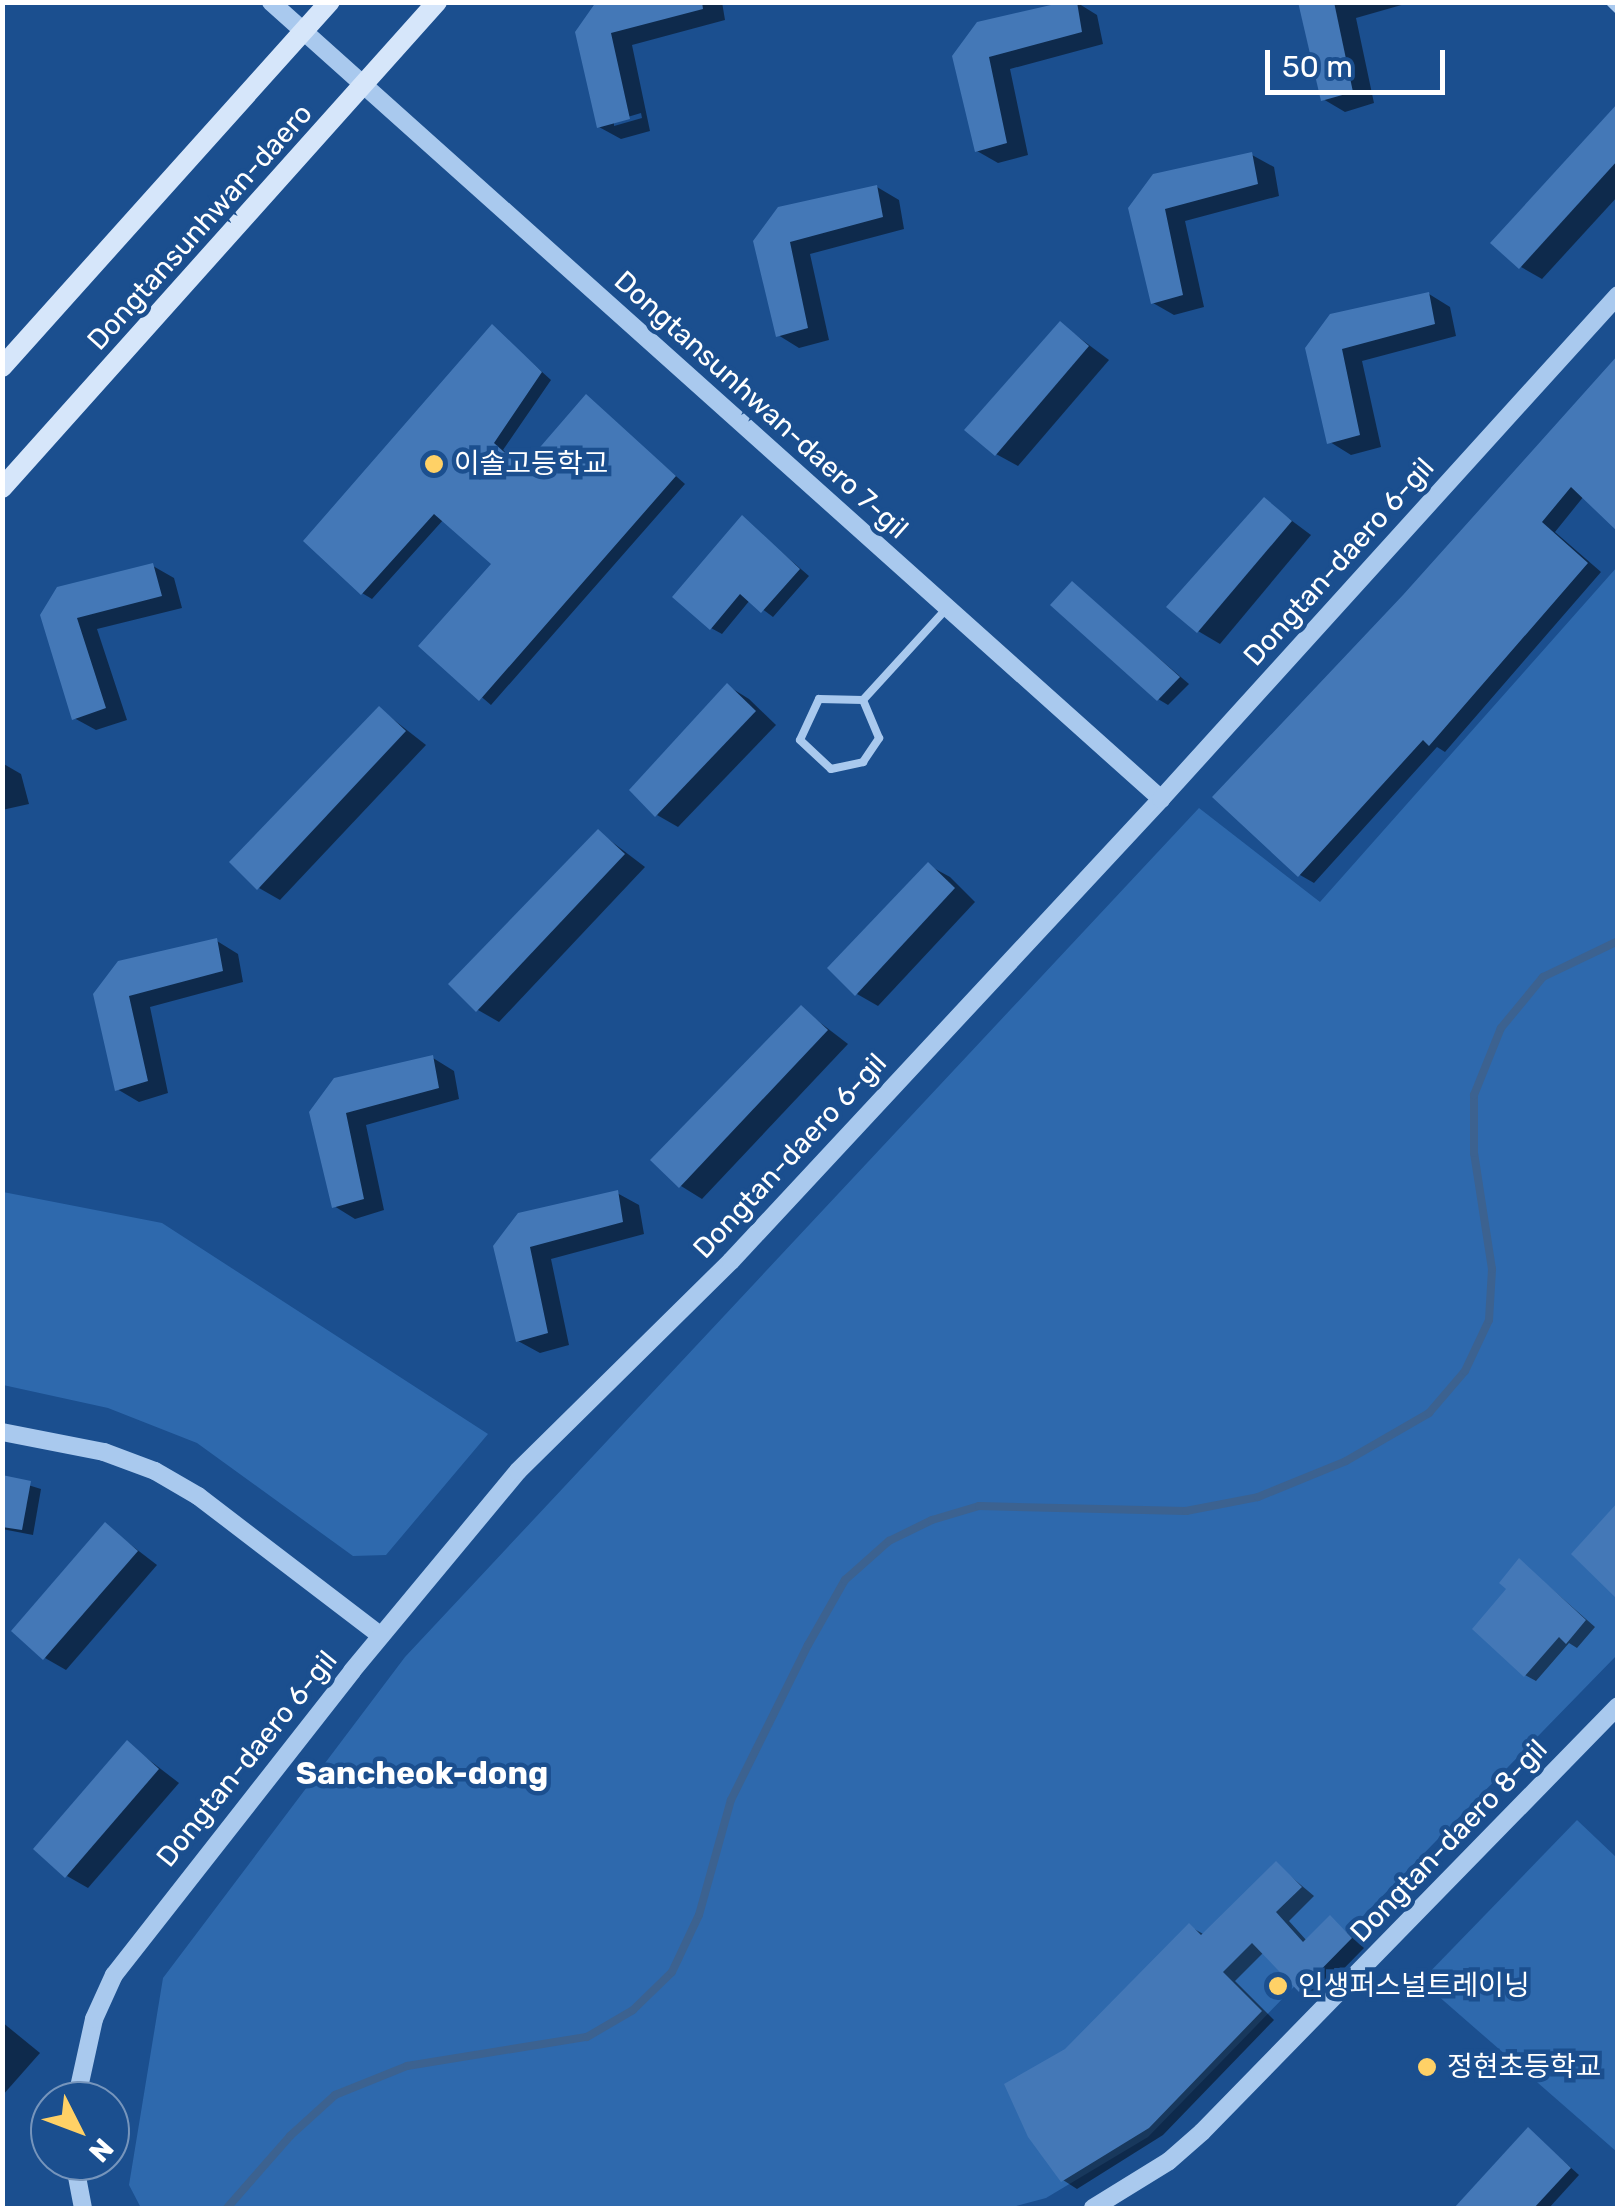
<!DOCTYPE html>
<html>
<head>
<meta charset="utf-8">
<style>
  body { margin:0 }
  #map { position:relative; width:1620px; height:2211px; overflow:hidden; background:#1b4f8f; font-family:Rubik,"Noto Sans KR",sans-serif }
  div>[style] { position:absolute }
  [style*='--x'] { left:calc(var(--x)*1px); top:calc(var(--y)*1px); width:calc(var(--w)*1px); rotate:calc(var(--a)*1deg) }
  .green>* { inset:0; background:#2e69ad }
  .shadow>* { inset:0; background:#0007 }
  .stream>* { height:8px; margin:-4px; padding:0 4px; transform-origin:4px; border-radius:4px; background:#3c6290 }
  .building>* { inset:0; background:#4478b7 }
  .service>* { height:8px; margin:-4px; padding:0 4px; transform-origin:4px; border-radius:4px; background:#a9c9ee }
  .minor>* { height:10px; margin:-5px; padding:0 5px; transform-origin:5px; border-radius:5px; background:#a9c9ee }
  .tertiary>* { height:18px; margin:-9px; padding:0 9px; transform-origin:9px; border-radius:9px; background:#a9c9ee }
  .secondary>* { height:20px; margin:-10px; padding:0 10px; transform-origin:10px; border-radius:10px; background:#d6e6fa }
  .dots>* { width:28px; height:28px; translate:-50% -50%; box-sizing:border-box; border:5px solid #1b4f8f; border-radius:50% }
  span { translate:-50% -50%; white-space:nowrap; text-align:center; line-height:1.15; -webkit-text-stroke:9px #1b4f8f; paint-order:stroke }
  .street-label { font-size:28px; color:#fff }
  .poi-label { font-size:28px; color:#fff }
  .left { translate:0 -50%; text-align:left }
  .quarter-label { font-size:32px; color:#fff; font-weight:700 }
  .frame { position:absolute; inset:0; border:5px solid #fff; pointer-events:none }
  .north { position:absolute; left:30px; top:2081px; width:100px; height:100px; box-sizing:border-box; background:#1b4f8f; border:2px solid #7695bc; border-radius:50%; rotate:132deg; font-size:28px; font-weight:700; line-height:40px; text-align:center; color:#fff }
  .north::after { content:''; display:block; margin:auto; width:35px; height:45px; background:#ffd166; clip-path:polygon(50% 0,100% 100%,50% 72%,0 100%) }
  .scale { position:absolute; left:1265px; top:50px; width:180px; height:45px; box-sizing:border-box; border:5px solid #fff; border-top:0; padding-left:12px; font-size:30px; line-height:35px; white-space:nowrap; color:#fff; -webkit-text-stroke:8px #1b4f8f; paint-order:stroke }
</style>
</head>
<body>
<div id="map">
  <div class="green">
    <div style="clip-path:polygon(1617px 567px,1617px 1655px,1148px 2137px,1046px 2198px,1009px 2208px,141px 2208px,129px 2185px,163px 1978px,405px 1657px,1199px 808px,1320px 902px)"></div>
    <div style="clip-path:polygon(3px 1192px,162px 1223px,488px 1434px,386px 1555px,353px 1556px,197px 1443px,108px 1408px,3px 1385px)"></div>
    <div style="clip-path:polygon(1577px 1820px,1617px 1858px,1617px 2152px,1421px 1981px)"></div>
  </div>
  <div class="shadow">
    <div style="clip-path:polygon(evenodd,599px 2px,722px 2px,725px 20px,632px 45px,650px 131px,621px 139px,599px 127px,599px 2px,641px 113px,642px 118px,614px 126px,614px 121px,641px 113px)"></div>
    <div style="clip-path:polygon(1076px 2px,1097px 15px,1103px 44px,1010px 69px,1028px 155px,998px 163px,977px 151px,955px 56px)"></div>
    <div style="clip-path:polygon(1303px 2px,1412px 2px,1356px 18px,1374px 103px,1345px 112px,1323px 99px)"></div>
    <div style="clip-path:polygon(1618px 106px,1618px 196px,1542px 279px,1521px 267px)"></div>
    <div style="clip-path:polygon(1252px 155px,1274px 167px,1279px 196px,1185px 221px,1204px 307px,1174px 315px,1153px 303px,1131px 209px)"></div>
    <div style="clip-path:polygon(877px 187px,899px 200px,904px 229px,810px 254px,829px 340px,799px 348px,778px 335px,756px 241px)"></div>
    <div style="clip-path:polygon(1429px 294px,1450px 307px,1456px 336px,1362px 361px,1381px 447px,1351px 455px,1330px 442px,1308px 349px)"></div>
    <div style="clip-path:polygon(1061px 324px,1109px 360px,1018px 466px,996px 454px)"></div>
    <div style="clip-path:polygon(492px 327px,551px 380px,503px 450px,524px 469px,587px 398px,685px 484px,491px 705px,421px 645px,494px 564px,444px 519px,372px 599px,362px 593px)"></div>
    <div style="clip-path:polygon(1618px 361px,1584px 496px,1555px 532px,1601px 572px,1445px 752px,1437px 747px,1314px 883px,1300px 875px,1215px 797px,1405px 597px)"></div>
    <div style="clip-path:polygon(1264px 500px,1311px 535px,1220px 644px,1198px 631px)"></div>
    <div style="clip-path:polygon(743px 519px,809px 576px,773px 617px,750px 600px,722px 634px,711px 628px)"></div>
    <div style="clip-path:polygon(153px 566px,174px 578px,182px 608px,97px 629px,127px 720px,96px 730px,74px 718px,42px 616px)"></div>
    <div style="clip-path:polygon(1072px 584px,1189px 684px,1168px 705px,1158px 699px)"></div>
    <div style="clip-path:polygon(728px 686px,749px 699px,776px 725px,678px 827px,657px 815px)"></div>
    <div style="clip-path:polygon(380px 709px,426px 745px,280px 900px,259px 888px)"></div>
    <div style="clip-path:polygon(2px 763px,21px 774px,29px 804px,2px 810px)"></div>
    <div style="clip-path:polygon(599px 832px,645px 867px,499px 1022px,478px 1010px,452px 984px)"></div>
    <div style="clip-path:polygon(928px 865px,950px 877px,975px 902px,878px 1006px,857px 994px)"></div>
    <div style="clip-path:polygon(217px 941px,238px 954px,243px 982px,150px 1007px,168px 1093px,139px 1102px,117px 1089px,96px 995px)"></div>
    <div style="clip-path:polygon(801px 1008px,848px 1044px,702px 1199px,681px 1186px,654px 1160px)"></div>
    <div style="clip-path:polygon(433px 1058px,454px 1071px,459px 1099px,366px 1125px,384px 1210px,355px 1219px,334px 1206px,312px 1112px)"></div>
    <div style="clip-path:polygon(617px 1193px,639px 1205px,644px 1234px,551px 1259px,569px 1345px,540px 1353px,518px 1341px,496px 1247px)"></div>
    <div style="clip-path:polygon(2px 1477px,41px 1489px,33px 1535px,2px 1529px)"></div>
    <div style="clip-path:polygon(105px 1525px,157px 1565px,66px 1670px,45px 1658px)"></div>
    <div style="clip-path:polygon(1520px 1561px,1595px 1627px,1577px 1648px,1569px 1643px,1536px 1681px,1525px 1675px,1509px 1589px)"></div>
    <div style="clip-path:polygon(127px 1743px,179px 1783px,88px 1888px,67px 1876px)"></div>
    <div style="clip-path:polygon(1276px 1864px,1314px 1896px,1289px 1921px,1307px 1941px,1330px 1918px,1364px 1948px,1315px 1998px,1264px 1952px,1235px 1981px,1274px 2020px,1163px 2135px,1077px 2189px,1063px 2180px,1066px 2051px,1189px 1926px,1205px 1935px)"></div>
    <div style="clip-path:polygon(2px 2022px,40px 2053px,2px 2096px)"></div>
    <div style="clip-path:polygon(1529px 2130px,1579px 2175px,1549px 2208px,1457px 2208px)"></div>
  </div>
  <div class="stream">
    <div style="--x:227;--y:2208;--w:96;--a:-48.8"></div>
    <div style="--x:290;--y:2136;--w:61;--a:-42.3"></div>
    <div style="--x:335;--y:2095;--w:78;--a:-21.9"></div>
    <div style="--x:407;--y:2066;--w:182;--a:-9.2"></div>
    <div style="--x:587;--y:2037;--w:53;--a:-30.4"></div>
    <div style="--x:633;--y:2010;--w:54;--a:-44.3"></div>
    <div style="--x:672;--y:1972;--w:63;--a:-64.7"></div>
    <div style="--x:699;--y:1915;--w:119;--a:-74.5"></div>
    <div style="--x:731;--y:1800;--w:173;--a:-63.6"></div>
    <div style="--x:808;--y:1645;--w:75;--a:-60.4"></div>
    <div style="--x:845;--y:1580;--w:59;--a:-41.6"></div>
    <div style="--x:889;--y:1541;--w:48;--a:-26"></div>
    <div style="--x:932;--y:1520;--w:49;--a:-16.6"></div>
    <div style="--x:979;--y:1506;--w:207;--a:1.4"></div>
    <div style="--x:1186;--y:1511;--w:73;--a:-11"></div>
    <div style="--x:1258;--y:1497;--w:95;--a:-22.2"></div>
    <div style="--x:1346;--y:1461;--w:96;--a:-30"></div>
    <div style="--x:1429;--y:1413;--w:55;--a:-49.4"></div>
    <div style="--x:1465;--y:1371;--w:56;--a:-64.8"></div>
    <div style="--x:1489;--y:1320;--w:51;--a:-86.6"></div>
    <div style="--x:1492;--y:1269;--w:117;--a:-98.8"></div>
    <div style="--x:1474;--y:1153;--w:58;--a:-90"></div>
    <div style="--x:1474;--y:1095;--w:72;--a:-68.1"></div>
    <div style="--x:1501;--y:1028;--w:66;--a:-50.5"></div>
    <div style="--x:1543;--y:977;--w:83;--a:-25.6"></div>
  </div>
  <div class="building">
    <div style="clip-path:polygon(596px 2px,702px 2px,703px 9px,611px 33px,630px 119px,597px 128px,575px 32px)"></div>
    <div style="clip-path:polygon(1064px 2px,1077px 2px,1082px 32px,989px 57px,1007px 143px,975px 152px,952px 56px,977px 22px)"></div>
    <div style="clip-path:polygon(1298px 2px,1334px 2px,1353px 92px,1321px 101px)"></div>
    <div style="clip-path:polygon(1618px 103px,1618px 160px,1519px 269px,1490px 243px)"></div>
    <div style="clip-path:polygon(1252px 152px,1258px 184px,1165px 209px,1183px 295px,1151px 304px,1128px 208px,1153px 174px)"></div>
    <div style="clip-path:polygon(877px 185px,883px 217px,790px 242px,808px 328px,776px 337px,753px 241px,778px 207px)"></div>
    <div style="clip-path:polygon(1429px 292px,1435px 324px,1342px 349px,1360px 435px,1327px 444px,1305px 348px,1330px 314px)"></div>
    <div style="clip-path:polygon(1060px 321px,1089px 346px,995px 456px,964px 430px)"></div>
    <div style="clip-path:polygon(492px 324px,542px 372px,494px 443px,522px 468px,586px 394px,676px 476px,479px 701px,418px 646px,491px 564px,434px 514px,361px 595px,303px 541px)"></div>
    <div style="clip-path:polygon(1618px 355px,1618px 532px,1571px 487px,1542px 522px,1588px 563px,1429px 746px,1423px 740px,1298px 877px,1212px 797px,1403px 595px)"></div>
    <div style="clip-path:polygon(1264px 497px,1292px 521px,1197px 633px,1166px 607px)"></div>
    <div style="clip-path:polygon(742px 515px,800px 569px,761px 613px,740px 594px,710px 630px,672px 597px)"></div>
    <div style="clip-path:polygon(153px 563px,162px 596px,77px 618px,106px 708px,72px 720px,40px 615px,57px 587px)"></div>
    <div style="clip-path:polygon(1072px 581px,1180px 677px,1157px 701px,1050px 605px)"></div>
    <div style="clip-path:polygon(727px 683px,756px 711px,655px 817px,629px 790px)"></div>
    <div style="clip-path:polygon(379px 706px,406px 731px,257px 890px,229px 862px)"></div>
    <div style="clip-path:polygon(598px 829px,625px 854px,476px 1012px,448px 984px)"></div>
    <div style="clip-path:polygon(928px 862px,955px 888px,855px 996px,827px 968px)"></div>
    <div style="clip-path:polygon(217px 938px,223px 971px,129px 996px,148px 1081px,115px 1091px,93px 994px,118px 961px)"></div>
    <div style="clip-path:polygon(801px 1005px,828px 1030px,679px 1188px,650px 1160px)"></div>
    <div style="clip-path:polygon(433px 1055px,439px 1088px,346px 1113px,364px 1199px,332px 1208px,309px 1112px,334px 1078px)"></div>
    <div style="clip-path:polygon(618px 1190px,623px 1222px,530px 1247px,548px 1333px,516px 1342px,493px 1246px,518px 1213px)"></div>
    <div style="clip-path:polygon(2px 1475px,31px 1481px,22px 1530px,2px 1527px)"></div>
    <div style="clip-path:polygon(1618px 1502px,1618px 1600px,1571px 1554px)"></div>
    <div style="clip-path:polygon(105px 1522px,138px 1551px,43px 1660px,11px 1631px)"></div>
    <div style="clip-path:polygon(1519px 1558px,1586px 1620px,1566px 1644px,1559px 1637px,1524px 1677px,1472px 1629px,1506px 1589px,1499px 1583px)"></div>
    <div style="clip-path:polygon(127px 1740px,159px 1769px,65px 1878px,33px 1849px)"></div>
    <div style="clip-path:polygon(1276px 1861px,1302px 1887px,1276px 1912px,1303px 1942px,1330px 1915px,1352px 1938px,1299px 1992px,1252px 1943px,1223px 1972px,1262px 2011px,1149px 2128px,1061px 2182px,1028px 2137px,1004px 2084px,1065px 2049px,1189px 1923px,1201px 1935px)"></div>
    <div style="clip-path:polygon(1528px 2127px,1571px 2168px,1534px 2208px,1454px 2208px)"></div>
  </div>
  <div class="service">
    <div style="--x:863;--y:700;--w:44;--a:-178.7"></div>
    <div style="--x:819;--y:699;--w:45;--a:114.9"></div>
    <div style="--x:800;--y:740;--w:42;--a:43.1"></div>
    <div style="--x:831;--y:769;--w:33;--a:-12"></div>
    <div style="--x:863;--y:762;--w:29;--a:-56"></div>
    <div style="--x:879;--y:738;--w:41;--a:-112.8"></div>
    <div style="--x:863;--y:700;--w:125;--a:-47.6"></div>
  </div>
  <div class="minor">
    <div style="--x:1611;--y:2;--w:10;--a:45"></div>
  </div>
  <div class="tertiary">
    <div style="--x:271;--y:2;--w:1195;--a:41.84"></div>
    <div style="--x:2;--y:1432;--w:104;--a:11.1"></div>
    <div style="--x:104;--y:1452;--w:54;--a:20.4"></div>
    <div style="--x:155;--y:1471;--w:50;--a:30.2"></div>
    <div style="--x:198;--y:1496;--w:230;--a:37.4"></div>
    <div style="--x:76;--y:2101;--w:84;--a:-77.6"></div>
    <div style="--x:94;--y:2019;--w:48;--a:-65.6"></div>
    <div style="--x:114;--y:1975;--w:386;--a:-51.9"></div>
    <div style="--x:352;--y:1671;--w:260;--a:-50.3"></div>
    <div style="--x:518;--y:1471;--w:299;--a:-44.6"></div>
    <div style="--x:731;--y:1261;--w:631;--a:-47.05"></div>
    <div style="--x:1161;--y:799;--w:680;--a:-47.8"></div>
    <div style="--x:74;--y:2161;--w:48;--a:79.2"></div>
    <div style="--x:1093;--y:2208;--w:89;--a:-31.7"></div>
    <div style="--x:1169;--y:2161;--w:44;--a:-41.3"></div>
    <div style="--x:1202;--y:2132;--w:595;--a:-45.68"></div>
  </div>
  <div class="secondary">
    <div style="--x:2;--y:367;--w:491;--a:-48.1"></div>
    <div style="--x:2;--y:488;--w:652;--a:-48.17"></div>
  </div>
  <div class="dots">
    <div style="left:434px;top:464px;background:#ffd166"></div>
    <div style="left:1278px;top:1986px;background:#ffd166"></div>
    <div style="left:1427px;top:2067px;background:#ffd166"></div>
  </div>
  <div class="street-label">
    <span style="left:200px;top:227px;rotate:-48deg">Dongtansunhwan-daero</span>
    <span style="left:761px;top:405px;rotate:42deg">Dongtansunhwan-daero 7-gil</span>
    <span style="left:1339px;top:562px;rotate:-48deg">Dongtan-daero 6-gil</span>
    <span style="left:790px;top:1156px;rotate:-47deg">Dongtan-daero 6-gil</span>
    <span style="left:247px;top:1759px;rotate:-51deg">Dongtan-daero 6-gil</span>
    <span style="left:1449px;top:1841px;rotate:-46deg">Dongtan-daero 8-gil</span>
  </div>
  <div class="poi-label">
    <span class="left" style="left:454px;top:464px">이솔고등학교</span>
    <span class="left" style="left:1298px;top:1986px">인생퍼스널트레이닝</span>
    <span class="left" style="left:1447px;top:2067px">정현초등학교</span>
  </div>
  <div class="quarter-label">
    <span style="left:422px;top:1773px">Sancheok-dong</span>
  </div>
  <div class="frame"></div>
  <div class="north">N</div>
  <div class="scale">50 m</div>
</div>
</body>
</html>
